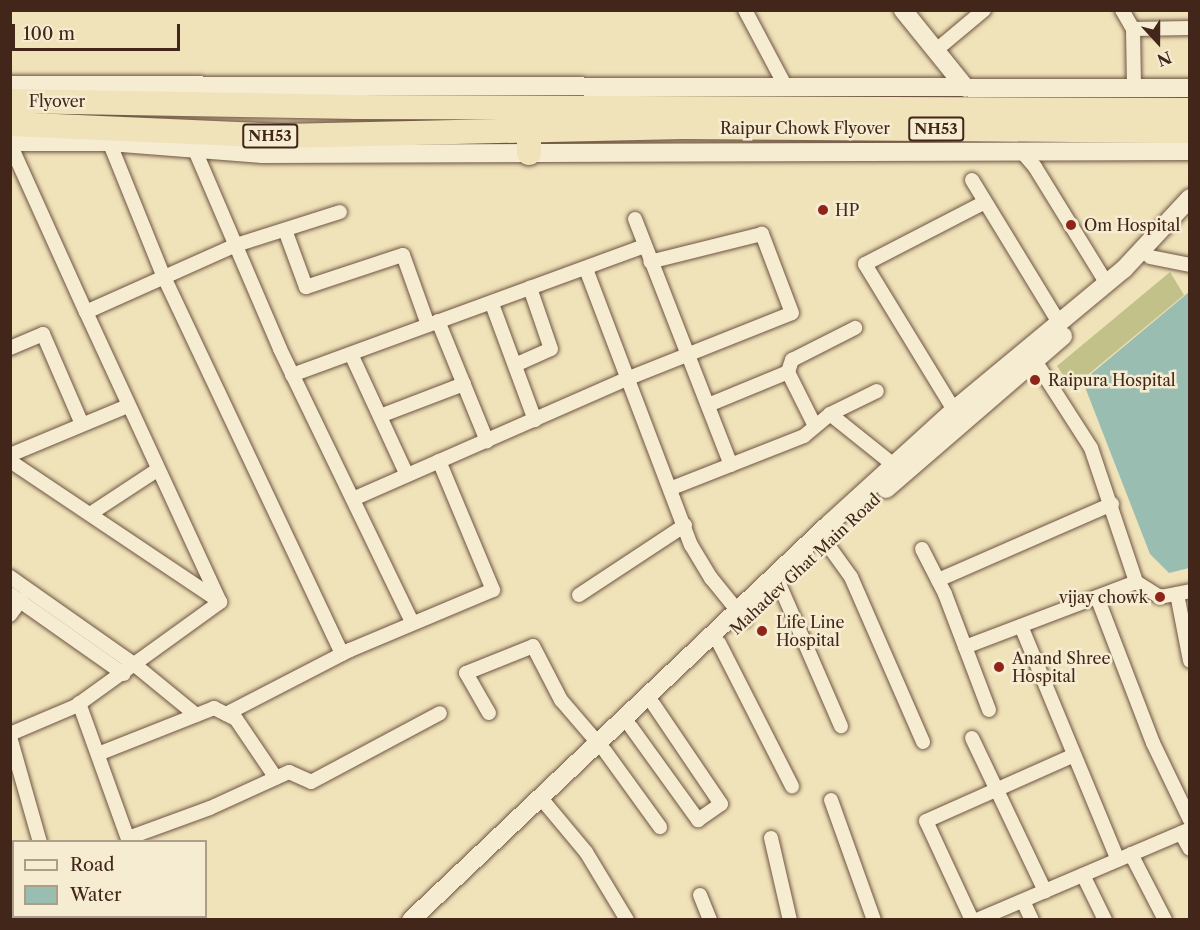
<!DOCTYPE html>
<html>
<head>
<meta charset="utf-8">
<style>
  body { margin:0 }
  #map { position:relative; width:1200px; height:930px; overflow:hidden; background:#f0e2b9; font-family:"Libre Caslon Text",serif }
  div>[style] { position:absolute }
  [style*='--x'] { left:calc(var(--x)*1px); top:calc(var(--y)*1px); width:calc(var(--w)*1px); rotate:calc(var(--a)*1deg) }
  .green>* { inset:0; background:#c2c18a }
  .water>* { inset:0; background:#9abdb2 }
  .roads { filter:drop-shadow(0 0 2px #6e5542) drop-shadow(0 0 2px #6e5542) }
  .street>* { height:14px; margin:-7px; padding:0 7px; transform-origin:7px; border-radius:7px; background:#f5ecd2 }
  .secondary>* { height:18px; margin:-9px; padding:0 9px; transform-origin:9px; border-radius:9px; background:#f5ecd2 }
  .highway>* { height:24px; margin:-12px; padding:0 12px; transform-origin:12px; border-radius:12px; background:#f0e2b9 }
  .dots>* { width:16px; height:16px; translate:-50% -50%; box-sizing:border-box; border:3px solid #f5ecd2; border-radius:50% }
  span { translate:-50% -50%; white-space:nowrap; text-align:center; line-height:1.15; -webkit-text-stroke:5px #f5ecd2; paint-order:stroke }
  .shield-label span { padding:2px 4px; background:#f5ecd2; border:2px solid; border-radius:4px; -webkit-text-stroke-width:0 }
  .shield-label { font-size:15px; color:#43261a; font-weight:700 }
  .street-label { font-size:16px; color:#43261a }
  .poi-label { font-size:16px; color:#43261a }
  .left { translate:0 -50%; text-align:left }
  .right { translate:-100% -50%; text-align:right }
  .frame { position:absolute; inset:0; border:12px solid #43261a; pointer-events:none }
  .legend { position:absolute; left:12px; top:840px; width:195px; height:78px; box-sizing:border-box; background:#f5ecd2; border:2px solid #ae9d88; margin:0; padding:8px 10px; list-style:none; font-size:18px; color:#43261a }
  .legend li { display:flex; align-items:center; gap:12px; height:30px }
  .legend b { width:30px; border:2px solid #ae9d88 }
  .north { position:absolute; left:1128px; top:12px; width:60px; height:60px; -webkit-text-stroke:4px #f5ecd2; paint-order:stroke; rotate:159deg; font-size:16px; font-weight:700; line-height:24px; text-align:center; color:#43261a }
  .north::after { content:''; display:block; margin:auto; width:21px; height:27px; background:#43261a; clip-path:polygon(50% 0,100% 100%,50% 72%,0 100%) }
  .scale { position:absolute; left:12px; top:24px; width:168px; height:27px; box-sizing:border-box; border:3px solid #43261a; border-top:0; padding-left:8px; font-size:18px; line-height:21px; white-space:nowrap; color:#43261a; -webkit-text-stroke:4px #f5ecd2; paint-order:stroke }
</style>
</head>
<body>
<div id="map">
  <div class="green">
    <div style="clip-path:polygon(1170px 272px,1184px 295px,1072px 388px,1057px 366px)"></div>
  </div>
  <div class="water">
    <div style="clip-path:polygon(1189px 292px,1189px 568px,1169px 573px,1150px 554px,1085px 387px,1091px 374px)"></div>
  </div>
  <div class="roads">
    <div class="street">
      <div style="--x:745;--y:10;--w:87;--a:62"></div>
      <div style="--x:1122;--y:10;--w:22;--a:60"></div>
      <div style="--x:1133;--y:29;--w:59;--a:89"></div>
      <div style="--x:1133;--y:29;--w:57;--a:-1"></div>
      <div style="--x:935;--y:51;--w:64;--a:-39.9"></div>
      <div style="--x:106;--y:134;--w:152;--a:68"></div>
      <div style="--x:163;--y:275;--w:419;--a:64.7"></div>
      <div style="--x:191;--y:141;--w:226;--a:66.8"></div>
      <div style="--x:280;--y:349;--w:303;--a:64.2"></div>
      <div style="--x:10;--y:144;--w:184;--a:65.7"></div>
      <div style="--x:1022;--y:152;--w:20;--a:49"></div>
      <div style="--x:1035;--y:167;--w:137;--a:58.4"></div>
      <div style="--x:972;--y:180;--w:169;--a:58.6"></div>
      <div style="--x:635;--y:219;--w:264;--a:68.7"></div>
      <div style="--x:285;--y:230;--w:61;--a:69.8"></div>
      <div style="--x:306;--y:287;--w:102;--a:-18.3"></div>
      <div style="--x:403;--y:255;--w:74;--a:70.3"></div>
      <div style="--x:1150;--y:257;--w:41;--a:11.3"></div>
      <div style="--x:586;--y:269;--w:295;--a:69.2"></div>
      <div style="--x:691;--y:545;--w:39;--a:59"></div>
      <div style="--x:711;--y:578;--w:54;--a:51"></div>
      <div style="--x:492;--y:304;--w:124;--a:69.7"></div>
      <div style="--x:438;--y:321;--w:130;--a:67.8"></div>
      <div style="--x:10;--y:348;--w:36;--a:-23"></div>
      <div style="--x:43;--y:334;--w:98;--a:66.6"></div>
      <div style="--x:1030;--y:353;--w:113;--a:57.3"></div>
      <div style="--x:1091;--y:448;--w:141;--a:71.4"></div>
      <div style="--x:1136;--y:582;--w:28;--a:32"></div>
      <div style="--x:1160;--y:597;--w:31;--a:-11"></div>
      <div style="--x:351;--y:354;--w:133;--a:65.2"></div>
      <div style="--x:515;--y:365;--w:39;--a:-24"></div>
      <div style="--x:551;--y:349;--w:65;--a:-109"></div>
      <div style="--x:292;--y:375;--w:375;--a:-20.1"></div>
      <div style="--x:708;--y:405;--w:87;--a:-22.4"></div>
      <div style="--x:954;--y:410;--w:171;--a:-121.4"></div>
      <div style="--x:865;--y:264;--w:133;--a:-27.3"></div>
      <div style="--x:830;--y:414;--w:90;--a:38.7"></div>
      <div style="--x:380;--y:416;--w:90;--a:-20.9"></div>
      <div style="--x:815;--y:426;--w:60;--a:-116.6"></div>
      <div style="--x:788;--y:372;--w:13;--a:-72"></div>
      <div style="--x:792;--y:360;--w:71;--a:-26.9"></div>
      <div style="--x:10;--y:455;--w:128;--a:-22.6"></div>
      <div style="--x:10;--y:461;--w:250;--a:33.8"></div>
      <div style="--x:672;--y:488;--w:142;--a:-21.5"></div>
      <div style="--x:804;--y:436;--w:34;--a:-40"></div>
      <div style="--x:830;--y:414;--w:52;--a:-26.1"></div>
      <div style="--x:353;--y:499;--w:301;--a:-23.7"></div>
      <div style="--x:629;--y:378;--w:175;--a:-21.7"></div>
      <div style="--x:792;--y:313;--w:85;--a:-110.8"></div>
      <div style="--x:762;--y:234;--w:115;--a:166"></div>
      <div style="--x:90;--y:514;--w:80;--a:-33.3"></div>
      <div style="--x:820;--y:534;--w:53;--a:54.2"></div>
      <div style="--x:851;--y:577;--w:180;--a:66.4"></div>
      <div style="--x:922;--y:549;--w:51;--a:62.9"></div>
      <div style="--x:945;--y:594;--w:124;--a:69.2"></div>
      <div style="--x:10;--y:577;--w:153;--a:35.1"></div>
      <div style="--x:135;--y:665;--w:79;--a:39.3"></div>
      <div style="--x:938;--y:580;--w:190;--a:-23.6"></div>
      <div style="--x:780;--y:586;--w:153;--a:66.5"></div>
      <div style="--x:10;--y:594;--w:139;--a:35.1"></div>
      <div style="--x:1177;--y:594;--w:68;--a:79"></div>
      <div style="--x:579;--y:595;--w:127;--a:-33.4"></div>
      <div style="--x:1097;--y:597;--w:156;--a:69"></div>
      <div style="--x:1153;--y:743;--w:85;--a:64.3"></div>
      <div style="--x:10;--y:615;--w:19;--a:-54"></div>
      <div style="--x:1021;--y:626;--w:253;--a:67.5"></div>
      <div style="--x:719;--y:643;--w:161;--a:63"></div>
      <div style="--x:965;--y:647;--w:183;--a:-20.8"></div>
      <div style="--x:79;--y:703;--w:148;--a:70.2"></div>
      <div style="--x:489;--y:713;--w:46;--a:-119.9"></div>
      <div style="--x:466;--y:673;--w:72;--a:-21.9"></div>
      <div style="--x:533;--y:646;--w:61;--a:62.6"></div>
      <div style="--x:561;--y:700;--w:57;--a:49.3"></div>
      <div style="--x:226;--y:714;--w:140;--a:-27.3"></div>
      <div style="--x:350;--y:650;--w:155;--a:-22.8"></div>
      <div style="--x:493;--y:590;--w:140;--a:-112.7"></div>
      <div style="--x:631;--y:727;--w:115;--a:54.2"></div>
      <div style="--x:698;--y:820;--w:28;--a:-35"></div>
      <div style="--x:721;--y:804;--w:120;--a:-124.1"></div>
      <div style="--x:10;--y:734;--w:72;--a:-23"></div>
      <div style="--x:76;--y:706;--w:178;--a:-35.8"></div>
      <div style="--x:220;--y:602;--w:319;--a:-114.8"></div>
      <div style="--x:86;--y:312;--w:164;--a:-24.1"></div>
      <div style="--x:236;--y:245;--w:109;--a:-17.6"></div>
      <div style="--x:10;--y:737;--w:109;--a:74.1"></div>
      <div style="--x:972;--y:738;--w:170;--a:64.5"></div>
      <div style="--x:605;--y:751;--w:94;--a:54.1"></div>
      <div style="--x:98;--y:754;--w:125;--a:-21.6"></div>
      <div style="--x:214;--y:708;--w:25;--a:27"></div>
      <div style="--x:236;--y:719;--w:71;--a:55.9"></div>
      <div style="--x:540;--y:797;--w:72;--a:50.1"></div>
      <div style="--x:586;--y:852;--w:79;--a:58.9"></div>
      <div style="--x:831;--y:800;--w:127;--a:70.3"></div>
      <div style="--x:1181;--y:833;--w:18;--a:61"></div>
      <div style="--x:128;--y:838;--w:87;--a:-20.1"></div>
      <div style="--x:210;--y:808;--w:87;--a:-24.5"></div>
      <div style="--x:289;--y:772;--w:24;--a:24"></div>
      <div style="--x:311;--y:782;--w:146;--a:-28.1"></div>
      <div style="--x:771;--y:838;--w:84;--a:77"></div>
      <div style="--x:1131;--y:854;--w:74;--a:62.7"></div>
      <div style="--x:1083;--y:875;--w:50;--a:63.9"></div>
      <div style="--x:700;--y:895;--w:27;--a:68"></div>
      <div style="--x:1023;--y:901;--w:21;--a:65"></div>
      <div style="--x:152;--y:916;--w:4;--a:76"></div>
      <div style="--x:52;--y:920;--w:7;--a:-34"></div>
      <div style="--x:972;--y:920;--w:109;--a:-114.9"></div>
      <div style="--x:926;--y:821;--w:160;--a:-24"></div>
      <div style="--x:977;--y:920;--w:232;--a:-23.1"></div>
    </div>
    <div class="secondary">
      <div style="--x:903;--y:10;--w:100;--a:51.1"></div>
      <div style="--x:10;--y:85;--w:1180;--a:0.15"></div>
      <div style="--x:10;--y:142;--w:99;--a:0"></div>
      <div style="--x:109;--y:142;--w:154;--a:4.5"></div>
      <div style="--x:263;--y:154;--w:927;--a:-0.19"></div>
      <div style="--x:886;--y:489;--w:234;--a:-40.8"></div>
      <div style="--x:411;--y:920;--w:577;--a:-43.46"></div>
      <div style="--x:830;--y:523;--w:168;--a:-42.3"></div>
      <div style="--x:954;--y:410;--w:221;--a:-39.7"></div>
      <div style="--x:1124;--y:269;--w:97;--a:-47.1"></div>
    </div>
    <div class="highway">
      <div style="--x:10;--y:101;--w:347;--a:1"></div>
      <div style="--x:357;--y:107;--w:833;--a:0.21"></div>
      <div style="--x:10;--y:124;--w:273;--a:2.5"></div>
      <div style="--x:283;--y:136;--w:400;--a:-1.3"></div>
      <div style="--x:683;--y:127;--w:507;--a:0.45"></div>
      <div style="--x:529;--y:153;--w:23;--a:-90"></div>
    </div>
  </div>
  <div class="dots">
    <div style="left:823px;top:210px;background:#8f2418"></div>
    <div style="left:1071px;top:225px;background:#8f2418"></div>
    <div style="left:1035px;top:380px;background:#8f2418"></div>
    <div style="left:1160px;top:597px;background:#8f2418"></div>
    <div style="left:762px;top:631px;background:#8f2418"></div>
    <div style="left:999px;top:667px;background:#8f2418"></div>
  </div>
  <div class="shield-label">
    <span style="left:936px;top:129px">NH53</span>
    <span style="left:270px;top:136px">NH53</span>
  </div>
  <div class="street-label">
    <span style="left:57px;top:101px">Flyover</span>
    <span style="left:805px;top:128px">Raipur Chowk Flyover</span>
    <span style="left:805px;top:564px;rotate:-43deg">Mahadev Ghat Main Road</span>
  </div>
  <div class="poi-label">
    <span class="left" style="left:835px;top:210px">HP</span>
    <span class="left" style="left:1084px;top:225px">Om Hospital</span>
    <span class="left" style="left:1048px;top:380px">Raipura Hospital</span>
    <span class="right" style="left:1148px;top:597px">vijay chowk</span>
    <span class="left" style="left:776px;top:631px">Life Line<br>Hospital</span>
    <span class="left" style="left:1012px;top:667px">Anand Shree<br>Hospital</span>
  </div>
  <div class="frame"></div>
  <ul class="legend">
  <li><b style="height:8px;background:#f5ecd2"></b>Road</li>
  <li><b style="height:16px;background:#9abdb2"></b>Water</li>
  </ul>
  <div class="north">N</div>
  <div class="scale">100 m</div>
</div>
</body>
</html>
